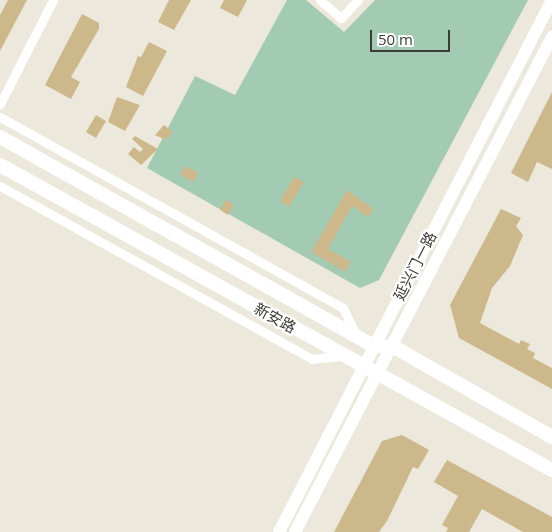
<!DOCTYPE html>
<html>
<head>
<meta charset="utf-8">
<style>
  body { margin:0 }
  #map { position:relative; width:552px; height:532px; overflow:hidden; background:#ede8dc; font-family:"Open Sans","Noto Sans SC",sans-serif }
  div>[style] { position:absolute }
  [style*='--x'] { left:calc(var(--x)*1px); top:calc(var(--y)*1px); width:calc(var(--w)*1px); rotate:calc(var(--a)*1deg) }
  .green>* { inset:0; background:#a3cab2 }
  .building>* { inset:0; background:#ccb88b }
  .street>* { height:9px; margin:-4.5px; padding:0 4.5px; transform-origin:4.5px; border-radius:4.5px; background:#fff }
  .secondary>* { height:12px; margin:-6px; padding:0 6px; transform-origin:6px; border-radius:6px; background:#fff }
  .primary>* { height:14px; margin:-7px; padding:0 7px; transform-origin:7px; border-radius:7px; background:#fff }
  span { translate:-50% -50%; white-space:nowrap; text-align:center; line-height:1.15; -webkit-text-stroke:4.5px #fff; paint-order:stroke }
  .street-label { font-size:15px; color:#3d3b36 }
  .scale { position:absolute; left:370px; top:30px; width:80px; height:22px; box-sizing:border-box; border:2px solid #3d3b36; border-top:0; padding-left:6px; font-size:15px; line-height:18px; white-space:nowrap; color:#3d3b36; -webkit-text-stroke:4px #fff; paint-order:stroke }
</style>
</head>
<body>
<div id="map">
  <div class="green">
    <div style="clip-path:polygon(287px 0,306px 0,344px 32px,375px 0,528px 0,379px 280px,360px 288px,147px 168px,195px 76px,235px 95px)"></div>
  </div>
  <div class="building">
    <div style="clip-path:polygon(8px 0,27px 0,0 51px,0 15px)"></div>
    <div style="clip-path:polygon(169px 0,191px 0,174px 30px,158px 22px)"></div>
    <div style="clip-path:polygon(224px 0,247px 0,238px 17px,220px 8px)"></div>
    <div style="clip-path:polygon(82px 14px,99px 23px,99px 29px,71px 77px,80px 82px,71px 99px,45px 85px)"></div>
    <div style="clip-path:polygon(149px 42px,167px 51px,143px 96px,126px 87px,138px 56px,141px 57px)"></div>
    <div style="clip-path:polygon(552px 92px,552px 169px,537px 162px,528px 182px,511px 173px)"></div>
    <div style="clip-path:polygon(117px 97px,140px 105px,125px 131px,108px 122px)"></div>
    <div style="clip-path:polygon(96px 115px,106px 121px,96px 138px,86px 132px)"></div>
    <div style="clip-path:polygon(164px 125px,173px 132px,166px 140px,155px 135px)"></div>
    <div style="clip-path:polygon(135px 136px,158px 149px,141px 165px,128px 154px,134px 147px,140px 152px,143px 149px,132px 139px)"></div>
    <div style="clip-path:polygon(185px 166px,198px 173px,193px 182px,180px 175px)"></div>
    <div style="clip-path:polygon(294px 177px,304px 182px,289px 207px,280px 201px)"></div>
    <div style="clip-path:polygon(347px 190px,373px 209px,368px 217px,352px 206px,328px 249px,351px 262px,345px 272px,311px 252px)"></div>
    <div style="clip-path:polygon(226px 200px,234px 205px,228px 215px,220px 210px)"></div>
    <div style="clip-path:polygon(501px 209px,521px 218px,516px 226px,523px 235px,510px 266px,492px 288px,480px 323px,519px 344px,521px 340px,530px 344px,527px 349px,535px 353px,533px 358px,552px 368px,552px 389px,459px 338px,450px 305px)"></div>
    <div style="clip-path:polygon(402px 435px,429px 450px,418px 469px,413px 467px,387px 521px,379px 532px,334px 532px,382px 441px)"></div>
    <div style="clip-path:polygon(447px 460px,552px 517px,552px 532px,523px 532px,482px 509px,469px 532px,446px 532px,448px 528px,442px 525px,458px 496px,434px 482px)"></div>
  </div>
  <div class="street">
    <div style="--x:320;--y:0;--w:28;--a:41"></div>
    <div style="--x:341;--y:18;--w:25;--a:-47"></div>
    <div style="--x:0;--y:104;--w:117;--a:-63"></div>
    <div style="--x:0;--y:117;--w:393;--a:29.1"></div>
    <div style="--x:343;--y:308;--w:32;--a:64"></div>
    <div style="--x:0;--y:186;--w:357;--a:29"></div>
    <div style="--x:312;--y:359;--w:31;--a:-6"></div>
  </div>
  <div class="secondary">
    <div style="--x:279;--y:532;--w:598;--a:-62.84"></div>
    <div style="--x:295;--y:532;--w:558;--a:-62.56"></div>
  </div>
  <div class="primary">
    <div style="--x:0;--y:137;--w:428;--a:29.2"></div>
    <div style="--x:374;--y:346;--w:20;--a:3"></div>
    <div style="--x:394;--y:347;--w:182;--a:29.7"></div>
    <div style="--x:0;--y:165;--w:631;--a:28.92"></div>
  </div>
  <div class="street-label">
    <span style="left:415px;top:266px;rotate:-63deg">延兴门一路</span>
    <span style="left:275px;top:318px;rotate:29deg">新安路</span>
  </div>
  <div class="scale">50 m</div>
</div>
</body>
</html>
